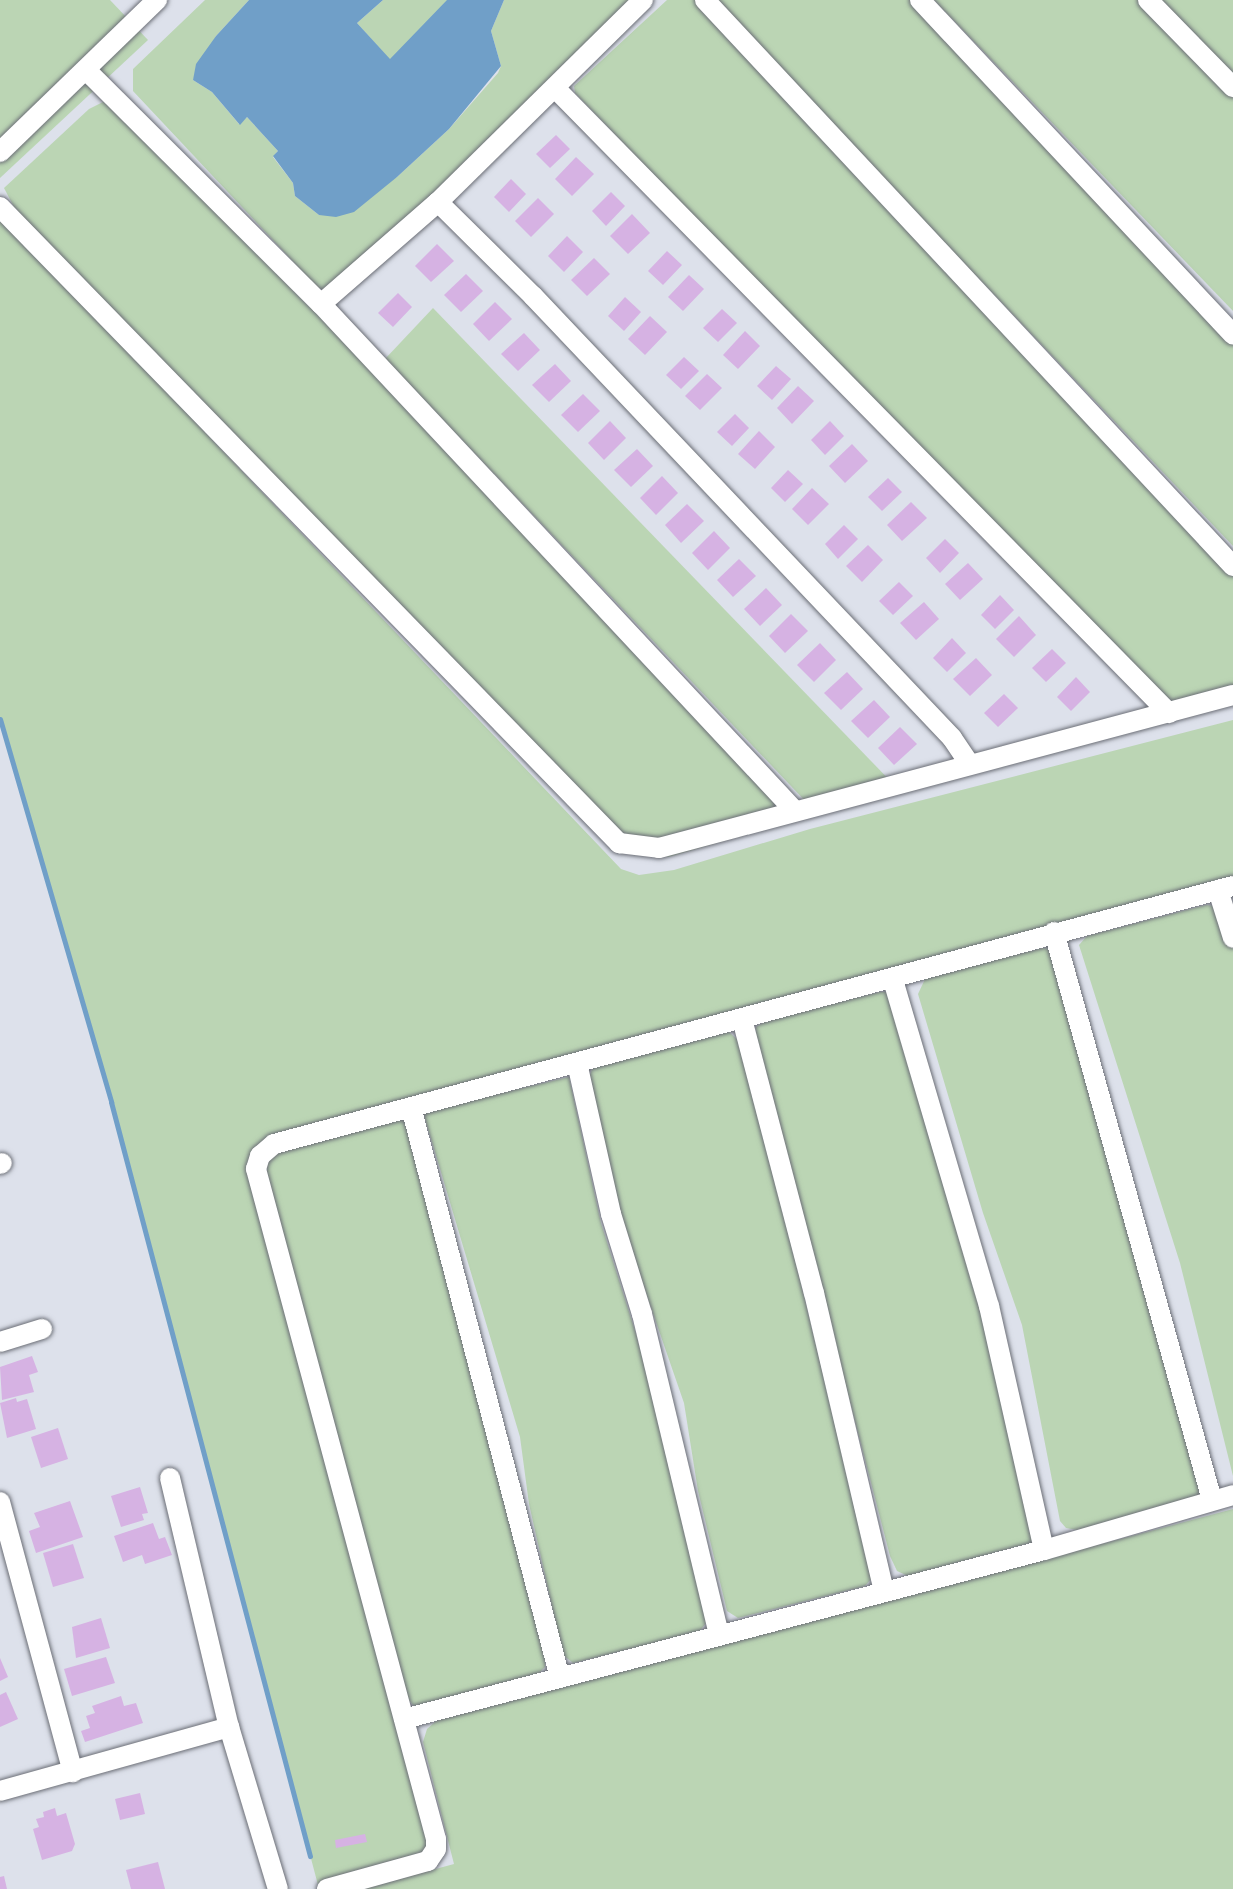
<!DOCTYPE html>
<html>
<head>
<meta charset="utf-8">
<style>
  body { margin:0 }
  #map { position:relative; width:1233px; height:1889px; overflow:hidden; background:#dde1eb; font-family:Spectral,serif }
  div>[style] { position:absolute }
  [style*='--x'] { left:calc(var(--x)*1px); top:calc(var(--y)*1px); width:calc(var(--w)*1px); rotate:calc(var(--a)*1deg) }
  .green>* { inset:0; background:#bbd5b4 }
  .water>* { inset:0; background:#709fc8 }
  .stream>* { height:5px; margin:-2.5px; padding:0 2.5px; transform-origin:2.5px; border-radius:2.5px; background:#709fc8 }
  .building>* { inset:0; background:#d6b2e3 }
  .roads { filter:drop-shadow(0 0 2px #6b6e76) drop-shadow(0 0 2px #6b6e76) }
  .street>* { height:20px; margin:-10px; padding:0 10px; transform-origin:10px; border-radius:10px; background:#fff }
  span { translate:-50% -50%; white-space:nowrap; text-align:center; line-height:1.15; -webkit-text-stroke:6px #fff; paint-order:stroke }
</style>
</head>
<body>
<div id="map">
  <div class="green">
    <div style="clip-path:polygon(0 0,110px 0,148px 40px,0 178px)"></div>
    <div style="clip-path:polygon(205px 0,249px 0,216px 36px,193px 80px,212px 92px,239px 124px,247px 117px,278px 151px,273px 157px,293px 183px,295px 196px,319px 215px,397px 177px,449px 129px,498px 73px,501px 66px,491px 31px,504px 0,647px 0,327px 292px,317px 287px,133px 91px,133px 69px)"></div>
    <div style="clip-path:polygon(383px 0,447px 0,449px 2px,390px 60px,357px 23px)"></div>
    <div style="clip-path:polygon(667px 0,697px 0,1233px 564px,1233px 704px,1172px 718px,1030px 564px,575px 93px,574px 86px)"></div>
    <div style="clip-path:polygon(714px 0,917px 0,1233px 329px,1233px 546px)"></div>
    <div style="clip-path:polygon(934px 0,1141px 0,1233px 96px,1233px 311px)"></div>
    <div style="clip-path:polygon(1158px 0,1233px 0,1233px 77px)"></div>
    <div style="clip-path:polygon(111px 98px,789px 799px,789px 822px,669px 857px,635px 854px,611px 837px,14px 207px,4px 188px,89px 109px)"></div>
    <div style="clip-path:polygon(0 217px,621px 869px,639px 875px,674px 870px,810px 829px,1233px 720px,1233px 878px,251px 1154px,433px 1849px,428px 1857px,318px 1885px,111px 1102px,0 719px)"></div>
    <div style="clip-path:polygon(433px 308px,901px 792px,809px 805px,385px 359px)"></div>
    <div style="clip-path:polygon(1206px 905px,1217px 906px,1233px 936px,1233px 1476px,1180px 1263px,1079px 945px,1087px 936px)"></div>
    <div style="clip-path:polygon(1043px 948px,1056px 950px,1205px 1491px,1198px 1499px,1077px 1530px,1066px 1528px,1060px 1521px,1022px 1325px,983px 1213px,918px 994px,926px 977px)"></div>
    <div style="clip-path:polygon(880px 992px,890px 992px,992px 1305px,1034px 1542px,908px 1576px,897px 1571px,890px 1556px,755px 1036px,756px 1027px,767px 1020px)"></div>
    <div style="clip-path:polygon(729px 1032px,742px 1044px,873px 1577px,865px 1586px,738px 1618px,727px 1611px,698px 1491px,684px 1403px,618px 1212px,590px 1075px,593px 1067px)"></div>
    <div style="clip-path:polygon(569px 1077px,601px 1223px,637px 1337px,707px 1610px,706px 1623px,699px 1632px,573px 1663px,563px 1655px,529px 1504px,520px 1437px,423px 1112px)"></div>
    <div style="clip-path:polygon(404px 1119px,545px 1653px,545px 1667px,537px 1675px,414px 1706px,406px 1697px,266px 1173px,269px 1160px,277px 1151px)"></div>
    <div style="clip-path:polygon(1233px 1509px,1233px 1889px,362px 1889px,454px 1864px,423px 1742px,427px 1729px,436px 1721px)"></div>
  </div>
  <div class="water">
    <div style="clip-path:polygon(249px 0,383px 0,357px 23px,390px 59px,447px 0,504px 0,491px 31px,501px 66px,449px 129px,397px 177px,354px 212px,336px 217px,319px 215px,295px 196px,293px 183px,273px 156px,278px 151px,247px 117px,240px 125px,212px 92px,193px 80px,196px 64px,216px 36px)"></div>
  </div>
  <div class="stream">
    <div style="--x:0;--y:719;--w:399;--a:73.8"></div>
    <div style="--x:111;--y:1102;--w:780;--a:75.22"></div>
  </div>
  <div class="building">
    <div style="clip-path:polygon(556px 135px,570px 149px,550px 168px,536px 154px)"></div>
    <div style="clip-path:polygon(576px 157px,594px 174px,572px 196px,555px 179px)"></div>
    <div style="clip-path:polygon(511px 179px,526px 194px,509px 212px,494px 197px)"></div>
    <div style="clip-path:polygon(611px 192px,625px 206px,606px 226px,592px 211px)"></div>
    <div style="clip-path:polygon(538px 198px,554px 214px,531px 237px,515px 221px)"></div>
    <div style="clip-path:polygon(632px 214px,650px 233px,628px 254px,610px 236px)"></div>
    <div style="clip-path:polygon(567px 236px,583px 252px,564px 272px,548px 256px)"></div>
    <div style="clip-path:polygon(437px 244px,454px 261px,431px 282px,415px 266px)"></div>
    <div style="clip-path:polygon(667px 251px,682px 265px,663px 285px,648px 271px)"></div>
    <div style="clip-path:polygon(594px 258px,610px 274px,587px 296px,571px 280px)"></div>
    <div style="clip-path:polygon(466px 274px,483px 291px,461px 312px,444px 295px)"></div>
    <div style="clip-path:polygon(689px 275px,704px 289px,683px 311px,668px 297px)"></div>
    <div style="clip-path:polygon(398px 293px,412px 307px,393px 327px,378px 313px)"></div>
    <div style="clip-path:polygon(625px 297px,641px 312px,624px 331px,608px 316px)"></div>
    <div style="clip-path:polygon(495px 302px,512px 319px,489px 341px,473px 324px)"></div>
    <div style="clip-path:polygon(722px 309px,737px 323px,718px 342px,703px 328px)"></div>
    <div style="clip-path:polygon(650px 316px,667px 332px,645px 355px,628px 339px)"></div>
    <div style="clip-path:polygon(745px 331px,760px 346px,738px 369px,723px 355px)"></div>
    <div style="clip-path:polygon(524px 333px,540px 350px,518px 371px,501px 354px)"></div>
    <div style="clip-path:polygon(684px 357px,699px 371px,681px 389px,666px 375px)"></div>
    <div style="clip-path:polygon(555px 364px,571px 381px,549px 402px,532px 385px)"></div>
    <div style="clip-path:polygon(776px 366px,791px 379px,772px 400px,757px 386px)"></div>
    <div style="clip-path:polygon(707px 374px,722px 388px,700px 410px,685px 396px)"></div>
    <div style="clip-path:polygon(798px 386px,814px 401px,792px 424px,777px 408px)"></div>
    <div style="clip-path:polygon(583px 394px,600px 411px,578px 432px,561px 415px)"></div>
    <div style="clip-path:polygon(735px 414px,749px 428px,732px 446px,717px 432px)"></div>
    <div style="clip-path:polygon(610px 421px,626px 438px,604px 460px,588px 443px)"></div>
    <div style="clip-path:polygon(830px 421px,844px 436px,825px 455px,811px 440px)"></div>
    <div style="clip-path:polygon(759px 431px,775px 447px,755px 469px,738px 454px)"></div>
    <div style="clip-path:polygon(852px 444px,868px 461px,845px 483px,829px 466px)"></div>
    <div style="clip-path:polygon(637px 449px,653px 466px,631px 487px,614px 470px)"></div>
    <div style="clip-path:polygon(788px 470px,803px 484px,785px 502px,771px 488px)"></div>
    <div style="clip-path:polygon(662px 476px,678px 493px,656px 515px,640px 498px)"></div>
    <div style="clip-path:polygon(888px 478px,902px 492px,882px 511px,868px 497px)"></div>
    <div style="clip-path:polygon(812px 488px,829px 504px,808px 525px,792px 509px)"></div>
    <div style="clip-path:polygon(911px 502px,927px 518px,902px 541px,887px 525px)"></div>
    <div style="clip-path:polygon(687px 504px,704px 521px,681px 543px,665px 525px)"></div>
    <div style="clip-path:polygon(844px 525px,858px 539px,838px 559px,825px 544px)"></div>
    <div style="clip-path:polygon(714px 531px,730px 548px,708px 570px,692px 553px)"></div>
    <div style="clip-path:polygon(945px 539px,959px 553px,940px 573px,926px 558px)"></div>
    <div style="clip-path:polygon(868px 545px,883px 560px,862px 582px,846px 566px)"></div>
    <div style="clip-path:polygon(739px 559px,756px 576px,733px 597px,717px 580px)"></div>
    <div style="clip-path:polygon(968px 563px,983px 579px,960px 600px,945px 584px)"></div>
    <div style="clip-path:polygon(899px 582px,913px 596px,893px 615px,879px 601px)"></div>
    <div style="clip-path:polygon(766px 588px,782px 605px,760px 626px,744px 609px)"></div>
    <div style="clip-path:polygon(1000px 595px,1014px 610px,995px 629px,981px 615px)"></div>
    <div style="clip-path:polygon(924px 602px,939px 619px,916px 640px,900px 623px)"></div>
    <div style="clip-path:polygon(791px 614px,808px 631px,785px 653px,769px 636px)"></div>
    <div style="clip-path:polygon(1019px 616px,1036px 635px,1014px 657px,996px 639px)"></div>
    <div style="clip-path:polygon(952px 638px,966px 653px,947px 672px,933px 658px)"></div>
    <div style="clip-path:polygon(820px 643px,836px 660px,814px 682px,797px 665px)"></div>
    <div style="clip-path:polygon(1052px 649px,1066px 663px,1046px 682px,1032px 668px)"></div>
    <div style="clip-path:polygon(976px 658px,992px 675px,970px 696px,953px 679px)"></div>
    <div style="clip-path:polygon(847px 672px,863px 689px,841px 710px,824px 693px)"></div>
    <div style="clip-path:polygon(1076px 677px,1090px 692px,1071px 711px,1057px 697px)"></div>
    <div style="clip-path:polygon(1004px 694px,1018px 708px,998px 727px,984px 713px)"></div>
    <div style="clip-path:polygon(874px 700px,890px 717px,868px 738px,851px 721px)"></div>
    <div style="clip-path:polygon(900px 727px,917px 744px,894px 765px,878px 748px)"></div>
    <div style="clip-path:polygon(32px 1356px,38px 1372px,29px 1375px,34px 1392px,2px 1400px,0 1367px)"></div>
    <div style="clip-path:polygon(16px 1398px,17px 1402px,27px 1399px,36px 1429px,7px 1438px,0 1403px)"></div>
    <div style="clip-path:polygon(58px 1428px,68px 1459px,41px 1468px,31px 1437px)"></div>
    <div style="clip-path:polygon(140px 1487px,148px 1513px,142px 1514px,144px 1520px,121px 1527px,111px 1496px)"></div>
    <div style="clip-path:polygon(70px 1501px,83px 1537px,36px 1553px,29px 1531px,40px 1527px,34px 1513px)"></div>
    <div style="clip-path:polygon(153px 1523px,159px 1539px,165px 1537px,172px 1555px,145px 1564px,142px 1555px,123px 1562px,114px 1536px)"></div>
    <div style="clip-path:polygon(73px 1544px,84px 1578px,53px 1587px,43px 1553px)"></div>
    <div style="clip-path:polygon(101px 1618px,110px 1648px,76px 1658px,72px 1627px)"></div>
    <div style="clip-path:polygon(106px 1657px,115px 1683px,72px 1696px,64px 1669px)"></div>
    <div style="clip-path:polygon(0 1658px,8px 1677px,0 1681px)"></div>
    <div style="clip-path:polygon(6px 1692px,18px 1719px,0 1727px,0 1695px)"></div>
    <div style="clip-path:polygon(121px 1696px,124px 1706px,136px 1703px,143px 1723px,85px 1742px,81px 1731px,90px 1728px,86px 1716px,95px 1713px,92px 1706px)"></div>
    <div style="clip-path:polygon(140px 1793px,145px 1814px,120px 1820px,115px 1799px)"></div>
    <div style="clip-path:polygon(55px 1808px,57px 1816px,66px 1813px,75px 1844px,72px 1851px,42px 1860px,33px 1829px,39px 1827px,36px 1819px,44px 1817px,43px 1812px)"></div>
    <div style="clip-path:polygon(365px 1834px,367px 1842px,336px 1848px,335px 1840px)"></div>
    <div style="clip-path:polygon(158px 1862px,165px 1889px,131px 1889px,126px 1870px)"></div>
    <div style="clip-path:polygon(4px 1876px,7px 1889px,0 1889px,0 1877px)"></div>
  </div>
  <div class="roads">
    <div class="street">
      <div style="--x:705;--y:0;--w:774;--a:46.99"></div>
      <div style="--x:920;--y:0;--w:458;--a:46.9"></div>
      <div style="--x:1148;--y:0;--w:122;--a:45.7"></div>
      <div style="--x:86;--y:70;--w:332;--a:44.9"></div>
      <div style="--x:321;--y:304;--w:693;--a:46.93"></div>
      <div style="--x:556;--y:89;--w:875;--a:45.51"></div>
      <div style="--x:0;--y:152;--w:219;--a:-44.1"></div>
      <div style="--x:438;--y:202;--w:134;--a:44.7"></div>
      <div style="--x:533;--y:296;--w:609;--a:46.53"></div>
      <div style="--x:952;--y:738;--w:32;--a:56"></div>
      <div style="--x:0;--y:207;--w:888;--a:45.78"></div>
      <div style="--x:619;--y:843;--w:40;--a:7.1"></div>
      <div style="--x:659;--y:848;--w:594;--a:-14.93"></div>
      <div style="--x:321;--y:304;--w:155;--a:-41.1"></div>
      <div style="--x:438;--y:202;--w:288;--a:-44.6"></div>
      <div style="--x:1218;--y:890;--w:50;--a:72.6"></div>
      <div style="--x:1054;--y:932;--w:590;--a:74.46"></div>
      <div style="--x:893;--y:980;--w:340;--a:73.6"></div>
      <div style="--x:989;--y:1306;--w:250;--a:77.3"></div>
      <div style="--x:742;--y:1019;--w:283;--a:75.3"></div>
      <div style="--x:814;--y:1293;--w:306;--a:76.8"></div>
      <div style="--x:577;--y:1063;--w:155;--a:77.3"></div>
      <div style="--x:611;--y:1214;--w:105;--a:72.8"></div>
      <div style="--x:642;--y:1314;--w:330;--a:76.5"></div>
      <div style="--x:411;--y:1107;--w:590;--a:75.38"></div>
      <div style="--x:0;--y:1164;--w:2;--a:-27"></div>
      <div style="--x:0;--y:1342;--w:44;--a:-17.2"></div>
      <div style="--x:170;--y:1478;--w:256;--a:76.7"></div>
      <div style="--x:229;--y:1727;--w:169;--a:73.2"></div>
      <div style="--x:0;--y:1502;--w:280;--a:74.9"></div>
      <div style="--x:404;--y:1719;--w:662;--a:-14.79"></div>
      <div style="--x:1044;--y:1550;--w:197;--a:-16.2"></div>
      <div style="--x:0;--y:1791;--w:238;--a:-15.6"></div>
      <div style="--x:327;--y:1889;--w:105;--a:-15.5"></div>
      <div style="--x:428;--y:1861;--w:14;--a:-56"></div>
      <div style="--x:436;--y:1849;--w:10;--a:-90"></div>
      <div style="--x:436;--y:1839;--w:694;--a:-105.04"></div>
      <div style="--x:256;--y:1169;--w:14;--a:-73"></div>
      <div style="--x:260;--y:1156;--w:18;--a:-41"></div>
      <div style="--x:274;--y:1144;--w:993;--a:-15.06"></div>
    </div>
  </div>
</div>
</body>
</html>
